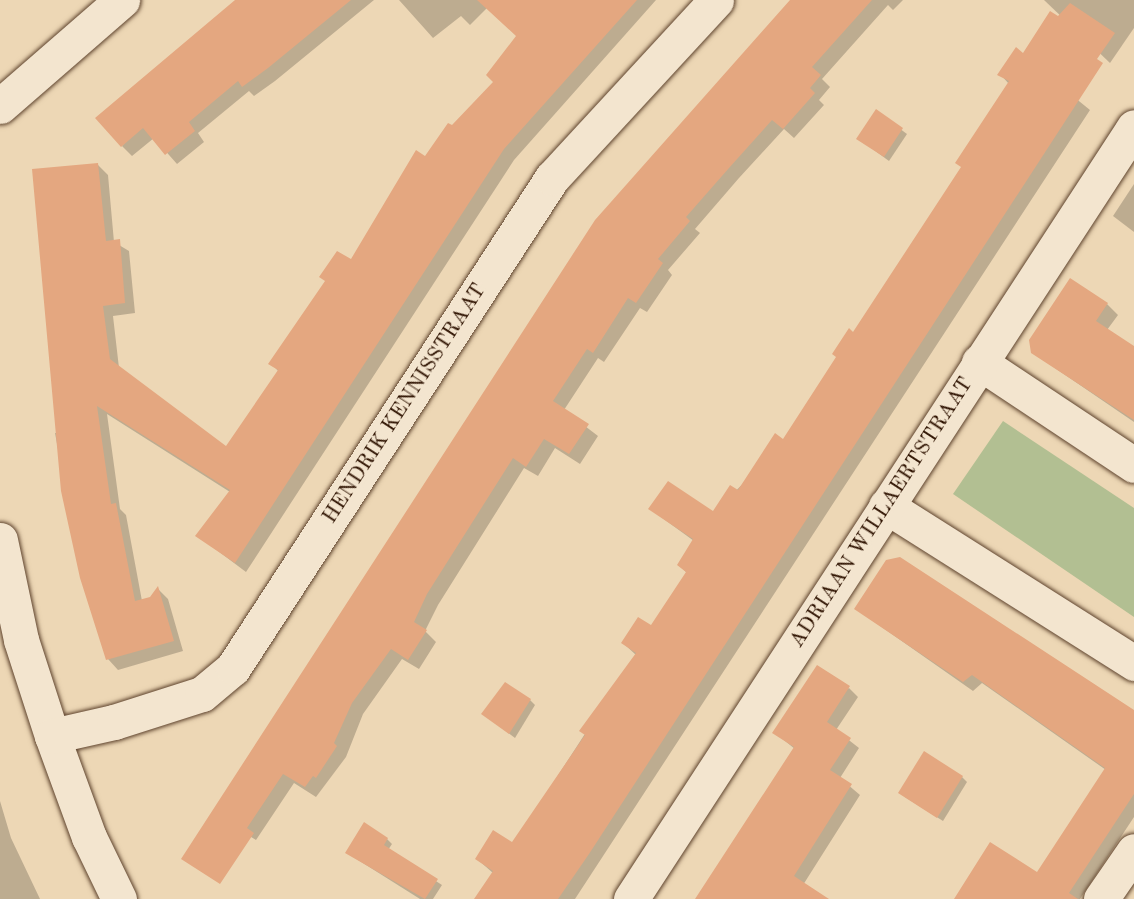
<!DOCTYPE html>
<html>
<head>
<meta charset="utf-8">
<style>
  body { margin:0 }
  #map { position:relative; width:1134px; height:899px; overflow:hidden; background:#edd7b5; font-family:"Old Standard TT",serif }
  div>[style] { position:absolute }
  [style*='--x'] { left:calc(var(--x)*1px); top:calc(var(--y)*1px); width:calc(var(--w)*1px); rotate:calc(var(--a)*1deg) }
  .green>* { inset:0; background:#b2bf92 }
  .shadow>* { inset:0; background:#0003 }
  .building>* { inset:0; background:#e4a780 }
  .roads { filter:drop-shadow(0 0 2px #5e432d) drop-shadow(0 0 2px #5e432d) }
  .minor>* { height:35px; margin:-17.5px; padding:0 17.5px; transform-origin:17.5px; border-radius:17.5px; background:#f3e5cf }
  span { translate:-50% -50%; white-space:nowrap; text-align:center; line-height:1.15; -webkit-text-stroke:7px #f3e5cf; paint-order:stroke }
  .street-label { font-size:21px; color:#2e1200 }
</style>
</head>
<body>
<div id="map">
  <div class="green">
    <div style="clip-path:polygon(1003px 421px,1134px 508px,1134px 617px,953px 494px)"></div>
  </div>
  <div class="shadow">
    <div style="clip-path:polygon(240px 0,374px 0,275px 81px,254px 96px,249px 91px,198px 133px,204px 142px,177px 164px,154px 138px,132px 156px,122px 146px)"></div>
    <div style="clip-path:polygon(399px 0,656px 0,514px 160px,246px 572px,198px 536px,230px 492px,107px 414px,120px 509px,126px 515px,142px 601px,151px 599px,158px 589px,168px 599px,183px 651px,118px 670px,108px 659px,82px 577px,55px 433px,60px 433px,98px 165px,108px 175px,114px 242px,129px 251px,135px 313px,113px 316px,119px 368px,226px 449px,279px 372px,271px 363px,352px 262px,426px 158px,495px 83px,518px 37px,487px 8px,470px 25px,461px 16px,433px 38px)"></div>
    <div style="clip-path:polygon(793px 0,903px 0,893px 10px,888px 5px,822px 79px,830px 87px,819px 100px,824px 105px,794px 138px,784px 129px,739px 178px,695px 229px,700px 233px,668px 270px,672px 275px,647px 312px,640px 308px,604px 362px,598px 358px,564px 410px,598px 436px,580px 464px,555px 448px,538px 476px,524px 468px,438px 605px,425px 631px,436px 642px,419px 669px,402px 659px,363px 714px,346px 757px,316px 797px,294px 783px,256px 840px,225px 821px)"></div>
    <div style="clip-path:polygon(1044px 0,1134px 0,1134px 28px,1110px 63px)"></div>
    <div style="clip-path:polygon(1016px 50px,1090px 110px,575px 899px,476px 899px,493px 873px,477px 859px,513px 845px,636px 655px,623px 643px,652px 628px,687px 573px,679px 565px,694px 541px,650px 509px,714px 513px,784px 442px,962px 168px,1009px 84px,1000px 74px)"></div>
    <div style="clip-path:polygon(877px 112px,907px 134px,889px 161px,859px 139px)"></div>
    <div style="clip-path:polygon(1134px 184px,1134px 232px,1113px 216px)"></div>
    <div style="clip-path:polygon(1107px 304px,1118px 315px,1107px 330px,1134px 347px,1134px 422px,1033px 353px)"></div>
    <div style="clip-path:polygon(856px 609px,1134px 712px,1134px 817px,1080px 899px,956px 899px,1037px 875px,1106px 770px,982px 683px,973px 691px)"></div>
    <div style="clip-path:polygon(849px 688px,858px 697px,836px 730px,859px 748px,840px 778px,860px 795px,803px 885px,824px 899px,697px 899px,795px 749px,775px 733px)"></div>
    <div style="clip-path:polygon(530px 700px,535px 705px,515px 738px,483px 714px)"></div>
    <div style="clip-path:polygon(962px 777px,967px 782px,943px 821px,905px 797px)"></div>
    <div style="clip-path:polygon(0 801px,11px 838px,40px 899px,0 899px)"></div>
    <div style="clip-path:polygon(387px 839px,392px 844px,388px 850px,442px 885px,433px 899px,420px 899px,347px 853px)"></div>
  </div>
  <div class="building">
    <div style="clip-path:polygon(235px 0,351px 0,268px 68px,242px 87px,238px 81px,189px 122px,195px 131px,165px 155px,143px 128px,121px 147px,95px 118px)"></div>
    <div style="clip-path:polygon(477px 0,637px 0,504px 149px,235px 563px,195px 536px,230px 490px,97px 406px,111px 504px,116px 503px,135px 601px,150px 597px,158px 586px,174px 641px,106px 660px,80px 578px,61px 491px,32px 169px,98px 163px,106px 241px,120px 239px,125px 303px,103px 306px,110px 359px,226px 446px,278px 370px,268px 364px,325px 281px,319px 277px,337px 251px,351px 259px,416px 150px,425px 156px,448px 123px,452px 125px,493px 82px,486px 75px,516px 36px)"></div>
    <div style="clip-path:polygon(790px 0,872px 0,812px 67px,821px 75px,810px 88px,815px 93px,783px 129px,772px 120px,729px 168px,686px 217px,690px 221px,658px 259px,663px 263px,636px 303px,628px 298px,593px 353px,587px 349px,553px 401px,589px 424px,569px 454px,544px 439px,526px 467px,513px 458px,427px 594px,414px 622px,427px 630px,408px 660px,391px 649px,352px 703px,334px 743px,337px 746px,316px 778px,313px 776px,305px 787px,283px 774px,247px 828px,254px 833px,220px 884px,181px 859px,595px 220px)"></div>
    <div style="clip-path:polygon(1070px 3px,1115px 33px,1097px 59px,1103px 63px,589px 854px,558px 899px,474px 899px,493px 871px,475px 859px,493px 830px,512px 842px,585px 735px,579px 731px,636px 653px,621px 643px,638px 617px,651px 625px,686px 572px,677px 565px,693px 539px,648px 509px,668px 481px,713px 511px,730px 485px,738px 490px,775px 433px,783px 439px,836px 357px,832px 354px,849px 328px,853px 332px,961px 167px,955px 163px,1009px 81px,997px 75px,1016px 47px,1023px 53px,1050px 11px,1058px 16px)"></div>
    <div style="clip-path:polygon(876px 109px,903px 128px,884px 157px,856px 139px)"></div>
    <div style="clip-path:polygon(1070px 278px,1108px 303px,1096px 321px,1134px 346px,1134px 420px,1031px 353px,1029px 340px)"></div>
    <div style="clip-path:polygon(900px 557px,1134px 710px,1134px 794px,1069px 893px,1078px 899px,954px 899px,990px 842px,1037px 872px,1105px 768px,972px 675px,963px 682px,854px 609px,886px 560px)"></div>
    <div style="clip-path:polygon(817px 665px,850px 686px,827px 722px,851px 738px,830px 770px,852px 784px,794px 876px,829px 899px,695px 899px,794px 747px,772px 733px)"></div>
    <div style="clip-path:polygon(505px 682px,531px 699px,509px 734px,481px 714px)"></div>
    <div style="clip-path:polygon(924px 751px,963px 776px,937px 818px,898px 793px)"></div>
    <div style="clip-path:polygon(364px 822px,388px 838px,384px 845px,438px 879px,425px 899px,345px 853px)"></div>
  </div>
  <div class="roads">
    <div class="minor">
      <div style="--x:0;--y:106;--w:162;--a:-41"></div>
      <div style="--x:979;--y:362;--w:186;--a:33.6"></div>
      <div style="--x:886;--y:506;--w:294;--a:32.3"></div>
      <div style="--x:0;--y:540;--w:102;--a:78.1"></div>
      <div style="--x:21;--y:640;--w:101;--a:72.1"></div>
      <div style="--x:52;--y:736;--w:108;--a:69.9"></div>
      <div style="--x:89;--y:837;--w:69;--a:64.2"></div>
      <div style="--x:52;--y:736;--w:64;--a:-12.7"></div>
      <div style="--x:114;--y:722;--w:92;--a:-17.7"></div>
      <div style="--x:202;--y:694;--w:40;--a:-40"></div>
      <div style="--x:233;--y:668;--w:585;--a:-56.94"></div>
      <div style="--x:552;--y:178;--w:242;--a:-47.3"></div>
      <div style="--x:631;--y:899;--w:921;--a:-56.91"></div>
      <div style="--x:1101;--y:899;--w:58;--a:-55.5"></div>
    </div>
  </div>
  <div class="street-label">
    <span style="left:405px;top:404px;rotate:-57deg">HENDRIK KENNISSTRAAT</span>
    <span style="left:882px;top:513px;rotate:-57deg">ADRIAAN WILLAERTSTRAAT</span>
  </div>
</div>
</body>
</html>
